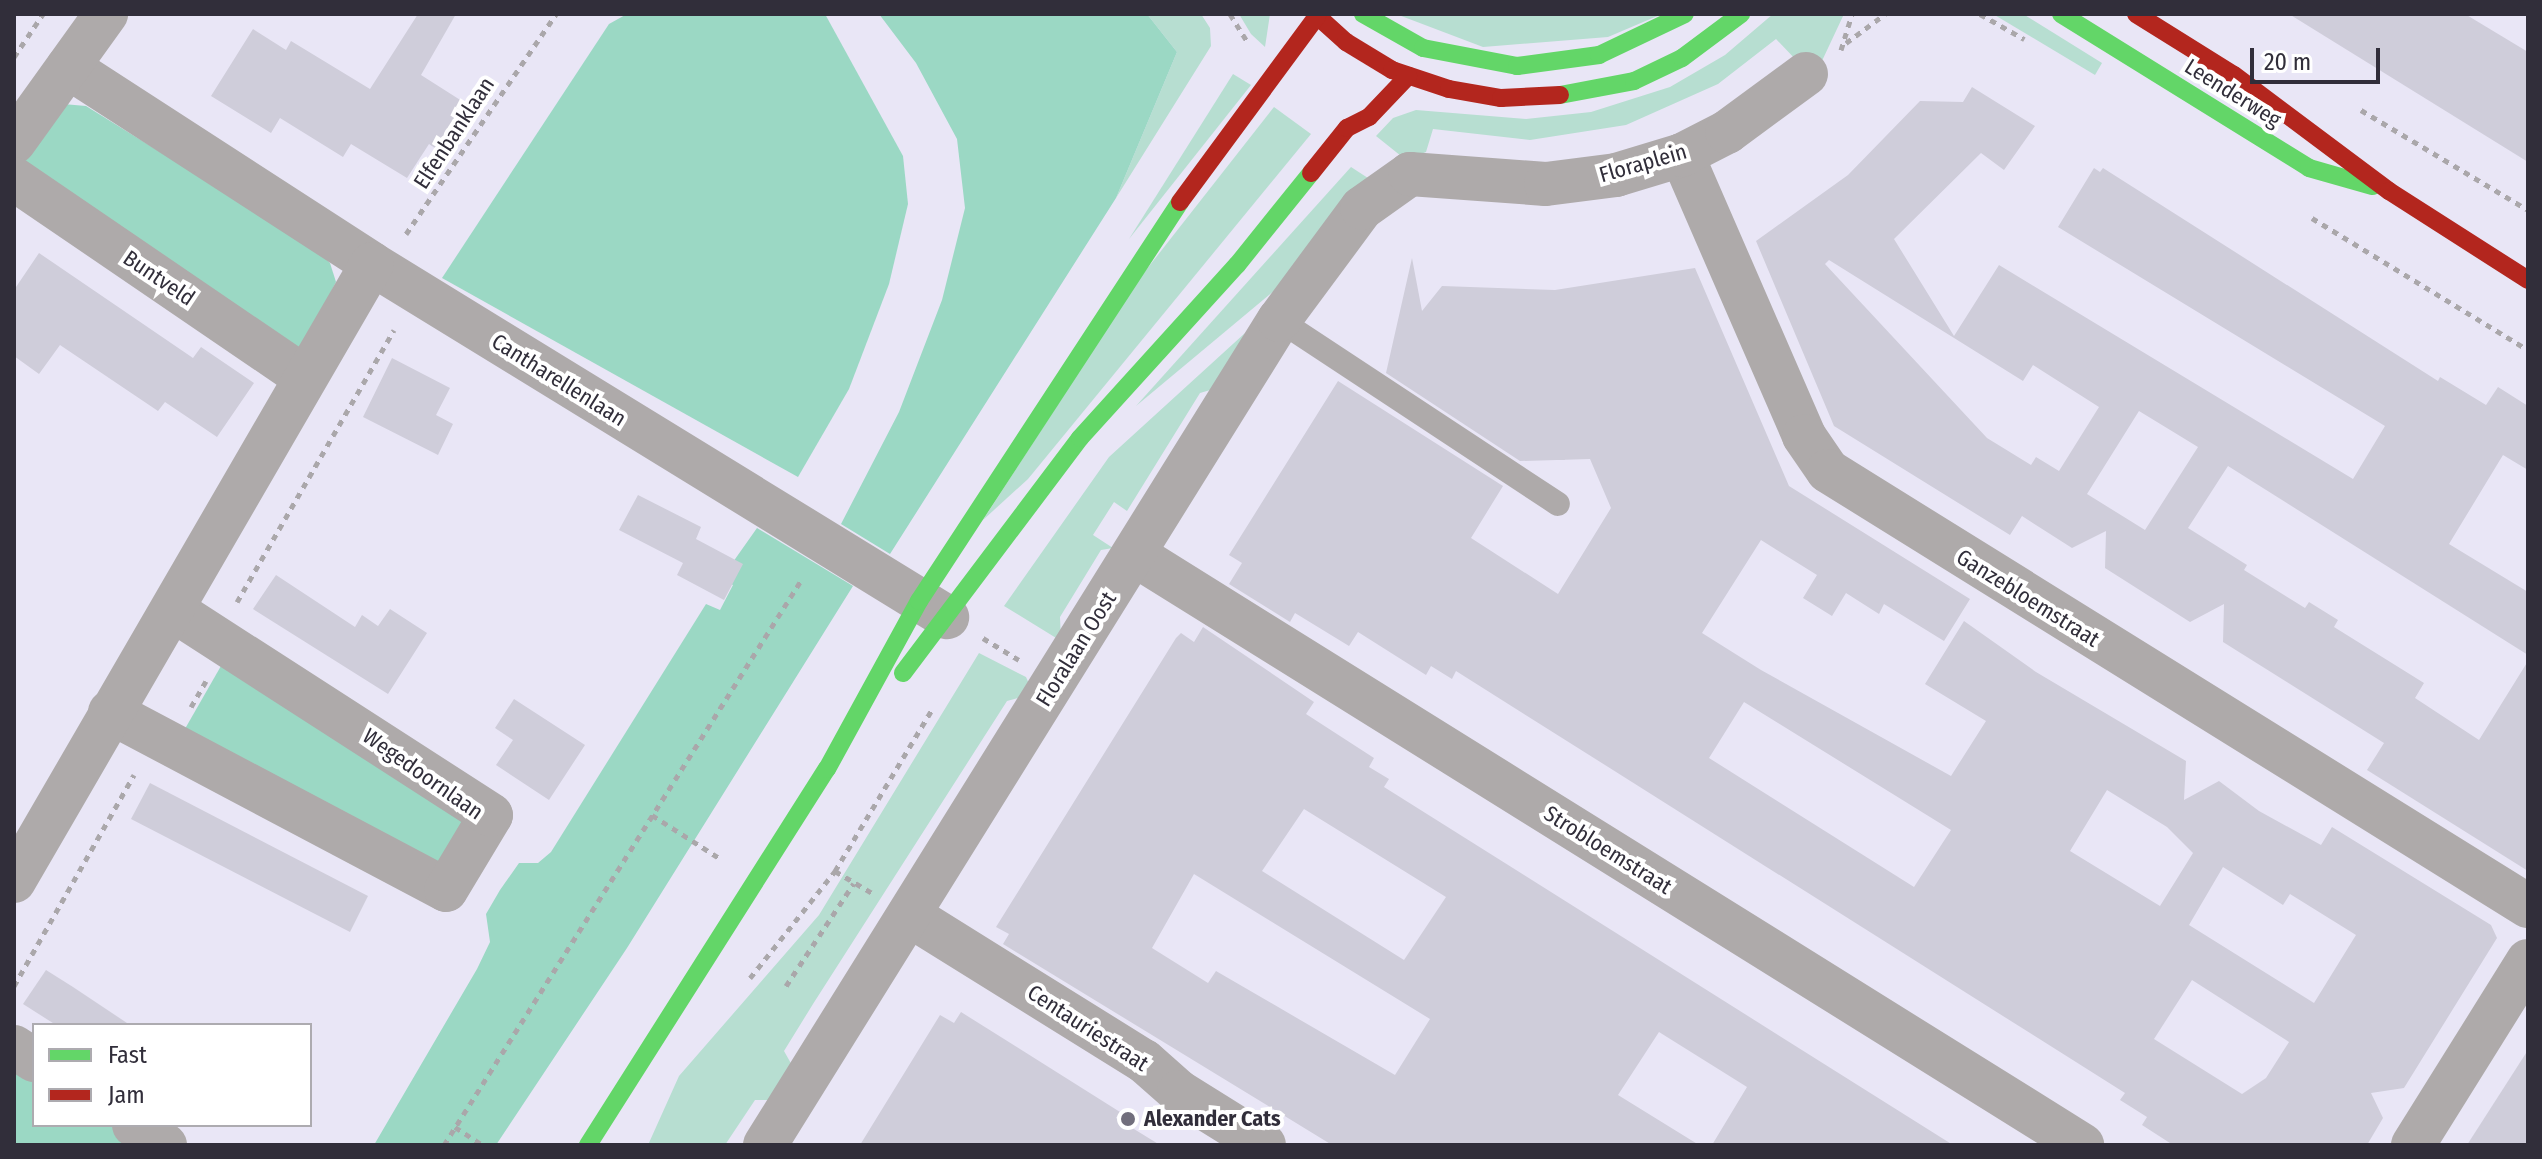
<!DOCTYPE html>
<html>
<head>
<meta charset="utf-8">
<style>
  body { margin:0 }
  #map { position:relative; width:2542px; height:1159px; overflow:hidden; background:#e9e6f6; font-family:"Fira Sans Condensed",sans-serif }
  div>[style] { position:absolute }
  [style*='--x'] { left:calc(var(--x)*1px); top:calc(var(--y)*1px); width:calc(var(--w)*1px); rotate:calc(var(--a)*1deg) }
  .green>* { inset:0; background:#b7ded1 }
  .forest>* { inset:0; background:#9bd8c4 }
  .building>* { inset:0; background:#cfcdda }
  .path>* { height:5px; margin-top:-2.5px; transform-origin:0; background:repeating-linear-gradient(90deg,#aaa7aa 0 6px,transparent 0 12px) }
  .lane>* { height:24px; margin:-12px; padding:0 12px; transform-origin:12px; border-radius:12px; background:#aeaaaa }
  .street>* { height:44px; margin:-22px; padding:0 22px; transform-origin:22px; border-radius:22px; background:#aeaaaa }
  .fast>* { height:18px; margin:-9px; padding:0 9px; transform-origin:9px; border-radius:9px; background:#63d668 }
  .jam>* { height:18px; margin:-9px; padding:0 9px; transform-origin:9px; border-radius:9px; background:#b3261e }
  .dots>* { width:22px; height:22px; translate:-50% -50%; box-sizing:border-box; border:4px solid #fff; border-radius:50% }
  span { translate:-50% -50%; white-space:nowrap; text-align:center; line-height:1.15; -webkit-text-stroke:8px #fff; paint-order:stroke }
  .street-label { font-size:22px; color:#312e3a }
  .poi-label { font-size:22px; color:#312e3a; font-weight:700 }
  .left { translate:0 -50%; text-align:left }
  .frame { position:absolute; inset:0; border:16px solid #312e3a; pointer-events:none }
  .legend { position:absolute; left:32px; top:1023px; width:280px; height:104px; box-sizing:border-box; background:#fff; border:2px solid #adabb0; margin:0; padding:10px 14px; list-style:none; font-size:24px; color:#312e3a }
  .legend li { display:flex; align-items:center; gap:16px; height:40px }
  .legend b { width:40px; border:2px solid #adabb0 }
  .scale { position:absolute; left:2250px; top:48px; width:130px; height:36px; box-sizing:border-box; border:4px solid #312e3a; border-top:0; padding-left:10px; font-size:24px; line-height:28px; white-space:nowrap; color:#312e3a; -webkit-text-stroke:6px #fff; paint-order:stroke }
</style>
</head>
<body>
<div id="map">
  <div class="green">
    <div style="clip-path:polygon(1147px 14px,1201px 14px,1210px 28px,1211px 46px,1116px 198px,1177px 52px)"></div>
    <div style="clip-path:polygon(1239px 14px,1270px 14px,1265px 47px,1251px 34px)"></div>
    <div style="clip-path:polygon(1396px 14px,1662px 14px,1608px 37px,1483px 47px)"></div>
    <div style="clip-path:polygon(1773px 14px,1844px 14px,1821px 63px,1798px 62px,1776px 39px,1718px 84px,1626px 125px,1530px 140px,1433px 129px,1426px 152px,1406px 160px,1376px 136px,1393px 118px,1416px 110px,1526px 119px,1591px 112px,1670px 87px,1725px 55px)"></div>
    <div style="clip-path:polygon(1993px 14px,2023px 14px,2102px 63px,2095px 75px)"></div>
    <div style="clip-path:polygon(1233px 74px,1251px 85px,1129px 239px)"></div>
    <div style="clip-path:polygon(1274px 107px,1311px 134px,1028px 479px,983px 520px,1139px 279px)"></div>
    <div style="clip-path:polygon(1351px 167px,1371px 180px,1281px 285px,1136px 406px)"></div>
    <div style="clip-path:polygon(1245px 333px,1217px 388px,1200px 393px,1127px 511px,1114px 502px,1093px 535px,1113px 548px,1101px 550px,1060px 617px,1061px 641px,1004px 606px,1109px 457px)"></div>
    <div style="clip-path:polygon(979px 653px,1026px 677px,1030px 686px,1025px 696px,1007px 701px,813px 1004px,784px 1051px,793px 1067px,772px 1100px,755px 1100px,725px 1145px,648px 1145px,679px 1076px,819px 915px)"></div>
  </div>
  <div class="forest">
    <div style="clip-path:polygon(627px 14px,825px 14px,903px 156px,908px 204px,889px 284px,849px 389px,798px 477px,442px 278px,609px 24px)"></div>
    <div style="clip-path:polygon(879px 14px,1147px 14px,1177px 52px,1116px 198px,890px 554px,841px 524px,899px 412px,942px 300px,965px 208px,957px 139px,916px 63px)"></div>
    <div style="clip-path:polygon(63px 104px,86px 106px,315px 248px,330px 263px,336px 282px,302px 350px,29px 176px,21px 157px)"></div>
    <div style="clip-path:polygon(757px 528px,853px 586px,627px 948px,496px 1145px,374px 1145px,477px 969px,490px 942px,486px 914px,500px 890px,519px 863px,538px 863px,551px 852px,706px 604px,720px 610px,733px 585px,721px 579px)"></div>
    <div style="clip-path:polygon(229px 652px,472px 813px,448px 869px,178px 741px)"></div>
    <div style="clip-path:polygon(14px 1057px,34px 1070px,34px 1125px,117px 1125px,147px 1145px,14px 1145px)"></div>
  </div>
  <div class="building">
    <div style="clip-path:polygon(418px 14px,456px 14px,421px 75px,476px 110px,447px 156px,429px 144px,407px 178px,351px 144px,343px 157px,280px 118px,271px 133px,211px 96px,253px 29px,286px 50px,291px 41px,370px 89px)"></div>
    <div style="clip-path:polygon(2289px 14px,2465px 14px,2528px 52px,2528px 162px)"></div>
    <div style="clip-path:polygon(evenodd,1972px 87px,2035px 126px,2004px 170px,1981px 153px,1894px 239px,1954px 336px,1999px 265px,2353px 479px,2385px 426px,2058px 227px,2094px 168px,2100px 172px,2103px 168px,2438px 381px,2440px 377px,2486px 405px,2498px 387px,2528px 406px,2528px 470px,2503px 455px,2449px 544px,2528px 592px,2528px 655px,2228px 466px,2188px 528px,2247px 565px,2244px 570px,2305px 608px,2309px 602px,2338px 620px,2334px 627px,2424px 683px,2415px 698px,2479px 740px,2528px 661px,2528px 871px,2367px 770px,2384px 743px,2223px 642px,2224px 604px,2190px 622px,2105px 568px,2106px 531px,2072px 548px,2022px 516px,2010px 535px,1834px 426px,1756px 241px,1848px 175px,1920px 101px,1963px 102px,1972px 87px,1829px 260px,2023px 381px,2033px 365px,2099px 407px,2059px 471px,2036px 457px,2031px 465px,1987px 438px,1825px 264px,1829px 260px,1972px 87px,2139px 411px,2198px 447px,2145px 530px,2087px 494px,2139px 411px)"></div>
    <div style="clip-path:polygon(39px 253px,193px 358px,201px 347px,254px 383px,217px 437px,165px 402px,158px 411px,60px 345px,39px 374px,14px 356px,14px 290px)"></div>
    <div style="clip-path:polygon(evenodd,1412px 258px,1422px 311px,1442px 286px,1555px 290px,1695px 268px,1789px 486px,1970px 599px,1944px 641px,1884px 604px,1879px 614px,1846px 593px,1832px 616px,1803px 598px,1817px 575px,1761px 540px,1702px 633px,1761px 670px,1951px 776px,1986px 721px,1925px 684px,1964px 621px,2036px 672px,2186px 761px,2184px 800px,2219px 781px,2259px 811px,2321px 845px,2332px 827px,2491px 925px,2497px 938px,2404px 1088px,2371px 1093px,2383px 1118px,2367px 1145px,2173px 1145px,2142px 1125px,2147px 1117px,2120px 1100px,2125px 1093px,1456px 671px,1452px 679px,1431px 666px,1426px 675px,1358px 632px,1349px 646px,1295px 613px,1290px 622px,1229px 584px,1242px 563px,1229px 555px,1338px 381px,1503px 486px,1471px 538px,1558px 594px,1611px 508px,1590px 459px,1520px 461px,1386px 373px,1412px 258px,1744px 702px,1951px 830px,1914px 887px,1709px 758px,1744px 702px,1412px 258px,2107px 790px,2167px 827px,2193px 853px,2160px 906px,2070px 851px,2107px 790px,1412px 258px,2223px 867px,2283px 905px,2290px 894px,2356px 935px,2314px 1003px,2189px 925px,2223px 867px,1412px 258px,2192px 980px,2289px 1042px,2266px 1078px,2242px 1094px,2154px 1039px,2192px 980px)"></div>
    <div style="clip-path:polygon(392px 358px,450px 388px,436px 415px,453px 424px,438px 455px,363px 417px)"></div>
    <div style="clip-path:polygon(638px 495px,701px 527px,696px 539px,743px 564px,724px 600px,677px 575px,683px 563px,619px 530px)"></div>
    <div style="clip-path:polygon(276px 575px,355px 627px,362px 615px,378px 626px,390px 609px,427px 633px,388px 694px,253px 609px)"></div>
    <div style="clip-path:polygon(evenodd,1203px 627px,1314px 702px,1306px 714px,1374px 758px,1369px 767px,1389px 779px,1384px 787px,1953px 1145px,1712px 1145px,1747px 1087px,1659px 1032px,1618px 1095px,1699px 1145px,1332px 1145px,1003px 944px,1009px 934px,996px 927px,1176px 638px,1181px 633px,1194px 642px,1203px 627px,1304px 809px,1446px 897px,1404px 960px,1262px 871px,1304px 809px,1203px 627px,1194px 874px,1430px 1019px,1395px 1075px,1216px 971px,1208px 983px,1152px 948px,1194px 874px)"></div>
    <div style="clip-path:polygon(514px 699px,585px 745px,549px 800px,496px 765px,513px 740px,495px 728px)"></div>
    <div style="clip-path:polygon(150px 783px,368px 896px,350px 932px,131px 819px)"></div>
    <div style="clip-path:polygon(46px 970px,73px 987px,130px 1025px,56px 1025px,23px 1004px)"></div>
    <div style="clip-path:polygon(961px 1012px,1120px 1112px,1116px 1118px,1160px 1145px,860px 1145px,940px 1015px,954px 1023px)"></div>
    <div style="clip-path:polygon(2528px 1050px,2528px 1145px,2467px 1145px)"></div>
  </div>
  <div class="path">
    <div style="--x:1230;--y:14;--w:31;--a:58"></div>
    <div style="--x:1980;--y:14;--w:51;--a:29.6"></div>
    <div style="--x:1846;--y:43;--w:49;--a:-36.6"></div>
    <div style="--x:1841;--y:50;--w:38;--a:-73"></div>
    <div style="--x:14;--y:57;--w:52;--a:-56"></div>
    <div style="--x:2361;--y:110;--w:195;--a:30.9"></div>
    <div style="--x:2312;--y:218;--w:253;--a:31.4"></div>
    <div style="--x:406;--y:234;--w:266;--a:-55.7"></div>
    <div style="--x:237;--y:602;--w:314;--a:-60"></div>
    <div style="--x:983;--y:638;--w:42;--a:31.4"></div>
    <div style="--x:191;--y:707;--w:30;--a:-60"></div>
    <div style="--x:652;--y:815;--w:80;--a:32.7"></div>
    <div style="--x:835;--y:871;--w:43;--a:30.7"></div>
    <div style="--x:750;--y:978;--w:137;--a:-51.5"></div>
    <div style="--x:835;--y:871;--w:190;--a:-59"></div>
    <div style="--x:14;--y:986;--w:243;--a:-60.4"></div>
    <div style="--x:786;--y:986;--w:123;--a:-56.6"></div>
    <div style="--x:455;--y:1127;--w:33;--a:33"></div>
    <div style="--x:444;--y:1145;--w:670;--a:-57.69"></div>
  </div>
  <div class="lane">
    <div style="--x:1279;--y:320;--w:334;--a:33.4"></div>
  </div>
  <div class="street">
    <div style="--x:68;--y:67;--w:362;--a:32.9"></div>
    <div style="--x:372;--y:264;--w:675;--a:31.55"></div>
    <div style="--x:14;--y:142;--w:158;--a:-54.3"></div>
    <div style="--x:1682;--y:155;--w:306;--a:66.5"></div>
    <div style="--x:1804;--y:436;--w:42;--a:55.6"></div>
    <div style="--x:1828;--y:471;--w:824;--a:31.86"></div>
    <div style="--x:14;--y:179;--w:351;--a:34.3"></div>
    <div style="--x:1135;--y:555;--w:1116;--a:31.92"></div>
    <div style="--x:110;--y:712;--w:380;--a:27.9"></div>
    <div style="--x:446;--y:890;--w:87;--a:-59"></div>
    <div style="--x:491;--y:815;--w:377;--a:-147.2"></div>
    <div style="--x:14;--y:881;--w:713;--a:-59.88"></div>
    <div style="--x:909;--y:915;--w:277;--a:31.9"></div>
    <div style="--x:1144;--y:1061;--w:47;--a:41.5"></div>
    <div style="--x:1179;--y:1092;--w:100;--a:31.9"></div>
    <div style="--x:14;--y:1047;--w:24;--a:33"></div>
    <div style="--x:134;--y:1125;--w:37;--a:33"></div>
    <div style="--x:765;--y:1145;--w:972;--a:-58.08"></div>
    <div style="--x:1279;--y:320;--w:139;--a:-53.5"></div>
    <div style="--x:1362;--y:208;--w:59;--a:-35.3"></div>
    <div style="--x:1410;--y:174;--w:136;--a:4.2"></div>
    <div style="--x:1546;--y:184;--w:71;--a:-7.3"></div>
    <div style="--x:1616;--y:175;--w:69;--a:-16.9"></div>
    <div style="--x:1682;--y:155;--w:51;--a:-27.1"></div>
    <div style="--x:1727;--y:132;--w:98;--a:-36.3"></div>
    <div style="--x:2413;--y:1145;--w:217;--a:-58"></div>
  </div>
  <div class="fast">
    <div style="--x:1363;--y:14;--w:69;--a:29.5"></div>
    <div style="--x:1423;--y:48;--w:96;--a:10.8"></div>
    <div style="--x:1517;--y:66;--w:83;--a:-7.6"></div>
    <div style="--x:1599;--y:55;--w:95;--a:-25.5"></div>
    <div style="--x:2061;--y:14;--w:292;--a:31.8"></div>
    <div style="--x:2309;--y:168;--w:66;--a:15.9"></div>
    <div style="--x:1560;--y:95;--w:75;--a:-10.7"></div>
    <div style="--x:1634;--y:81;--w:53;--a:-25.6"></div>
    <div style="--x:1682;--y:58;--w:74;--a:-36.7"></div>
    <div style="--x:903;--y:673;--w:294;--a:-53"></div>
    <div style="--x:1080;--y:438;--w:234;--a:-47.8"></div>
    <div style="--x:1237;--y:265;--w:118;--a:-51.2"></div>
    <div style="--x:588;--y:1145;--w:446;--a:-57.6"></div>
    <div style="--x:827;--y:769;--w:192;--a:-61.3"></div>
    <div style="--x:919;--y:601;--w:477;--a:-56.8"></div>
  </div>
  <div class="jam">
    <div style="--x:1315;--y:14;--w:42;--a:42.1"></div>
    <div style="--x:1346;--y:42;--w:54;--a:31.3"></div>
    <div style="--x:1392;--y:70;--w:60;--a:18.4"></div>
    <div style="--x:1449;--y:89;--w:53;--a:9.8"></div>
    <div style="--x:1501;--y:98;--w:59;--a:-2.9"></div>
    <div style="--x:2136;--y:14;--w:115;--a:31.9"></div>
    <div style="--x:2234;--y:75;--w:194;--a:36.8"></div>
    <div style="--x:2389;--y:191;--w:165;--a:32.6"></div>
    <div style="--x:1311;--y:173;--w:58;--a:-51.3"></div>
    <div style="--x:1347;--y:128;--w:25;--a:-27"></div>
    <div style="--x:1369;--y:117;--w:57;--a:-46.4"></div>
    <div style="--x:1180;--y:202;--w:231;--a:-53.6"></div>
  </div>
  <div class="dots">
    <div style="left:1128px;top:1119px;background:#716e7c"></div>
  </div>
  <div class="street-label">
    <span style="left:2233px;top:93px;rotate:32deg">Leenderweg</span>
    <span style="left:454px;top:133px;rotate:-57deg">Elfenbanklaan</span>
    <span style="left:1643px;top:163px;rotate:-16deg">Floraplein</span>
    <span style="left:159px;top:278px;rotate:34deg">Buntveld</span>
    <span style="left:559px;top:380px;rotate:32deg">Cantharellenlaan</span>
    <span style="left:2028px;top:598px;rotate:32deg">Ganzebloemstraat</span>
    <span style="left:1076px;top:649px;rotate:-58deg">Floralaan Oost</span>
    <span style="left:423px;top:774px;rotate:35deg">Wegedoornlaan</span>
    <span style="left:1608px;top:850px;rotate:32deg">Strobloemstraat</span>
    <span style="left:1088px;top:1028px;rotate:33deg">Centauriestraat</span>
  </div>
  <div class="poi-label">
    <span class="left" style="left:1144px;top:1119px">Alexander Cats</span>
  </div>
  <div class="frame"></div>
  <ul class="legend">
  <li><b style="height:10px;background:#63d668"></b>Fast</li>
  <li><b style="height:10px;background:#b3261e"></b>Jam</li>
  </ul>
  <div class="scale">20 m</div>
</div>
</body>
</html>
